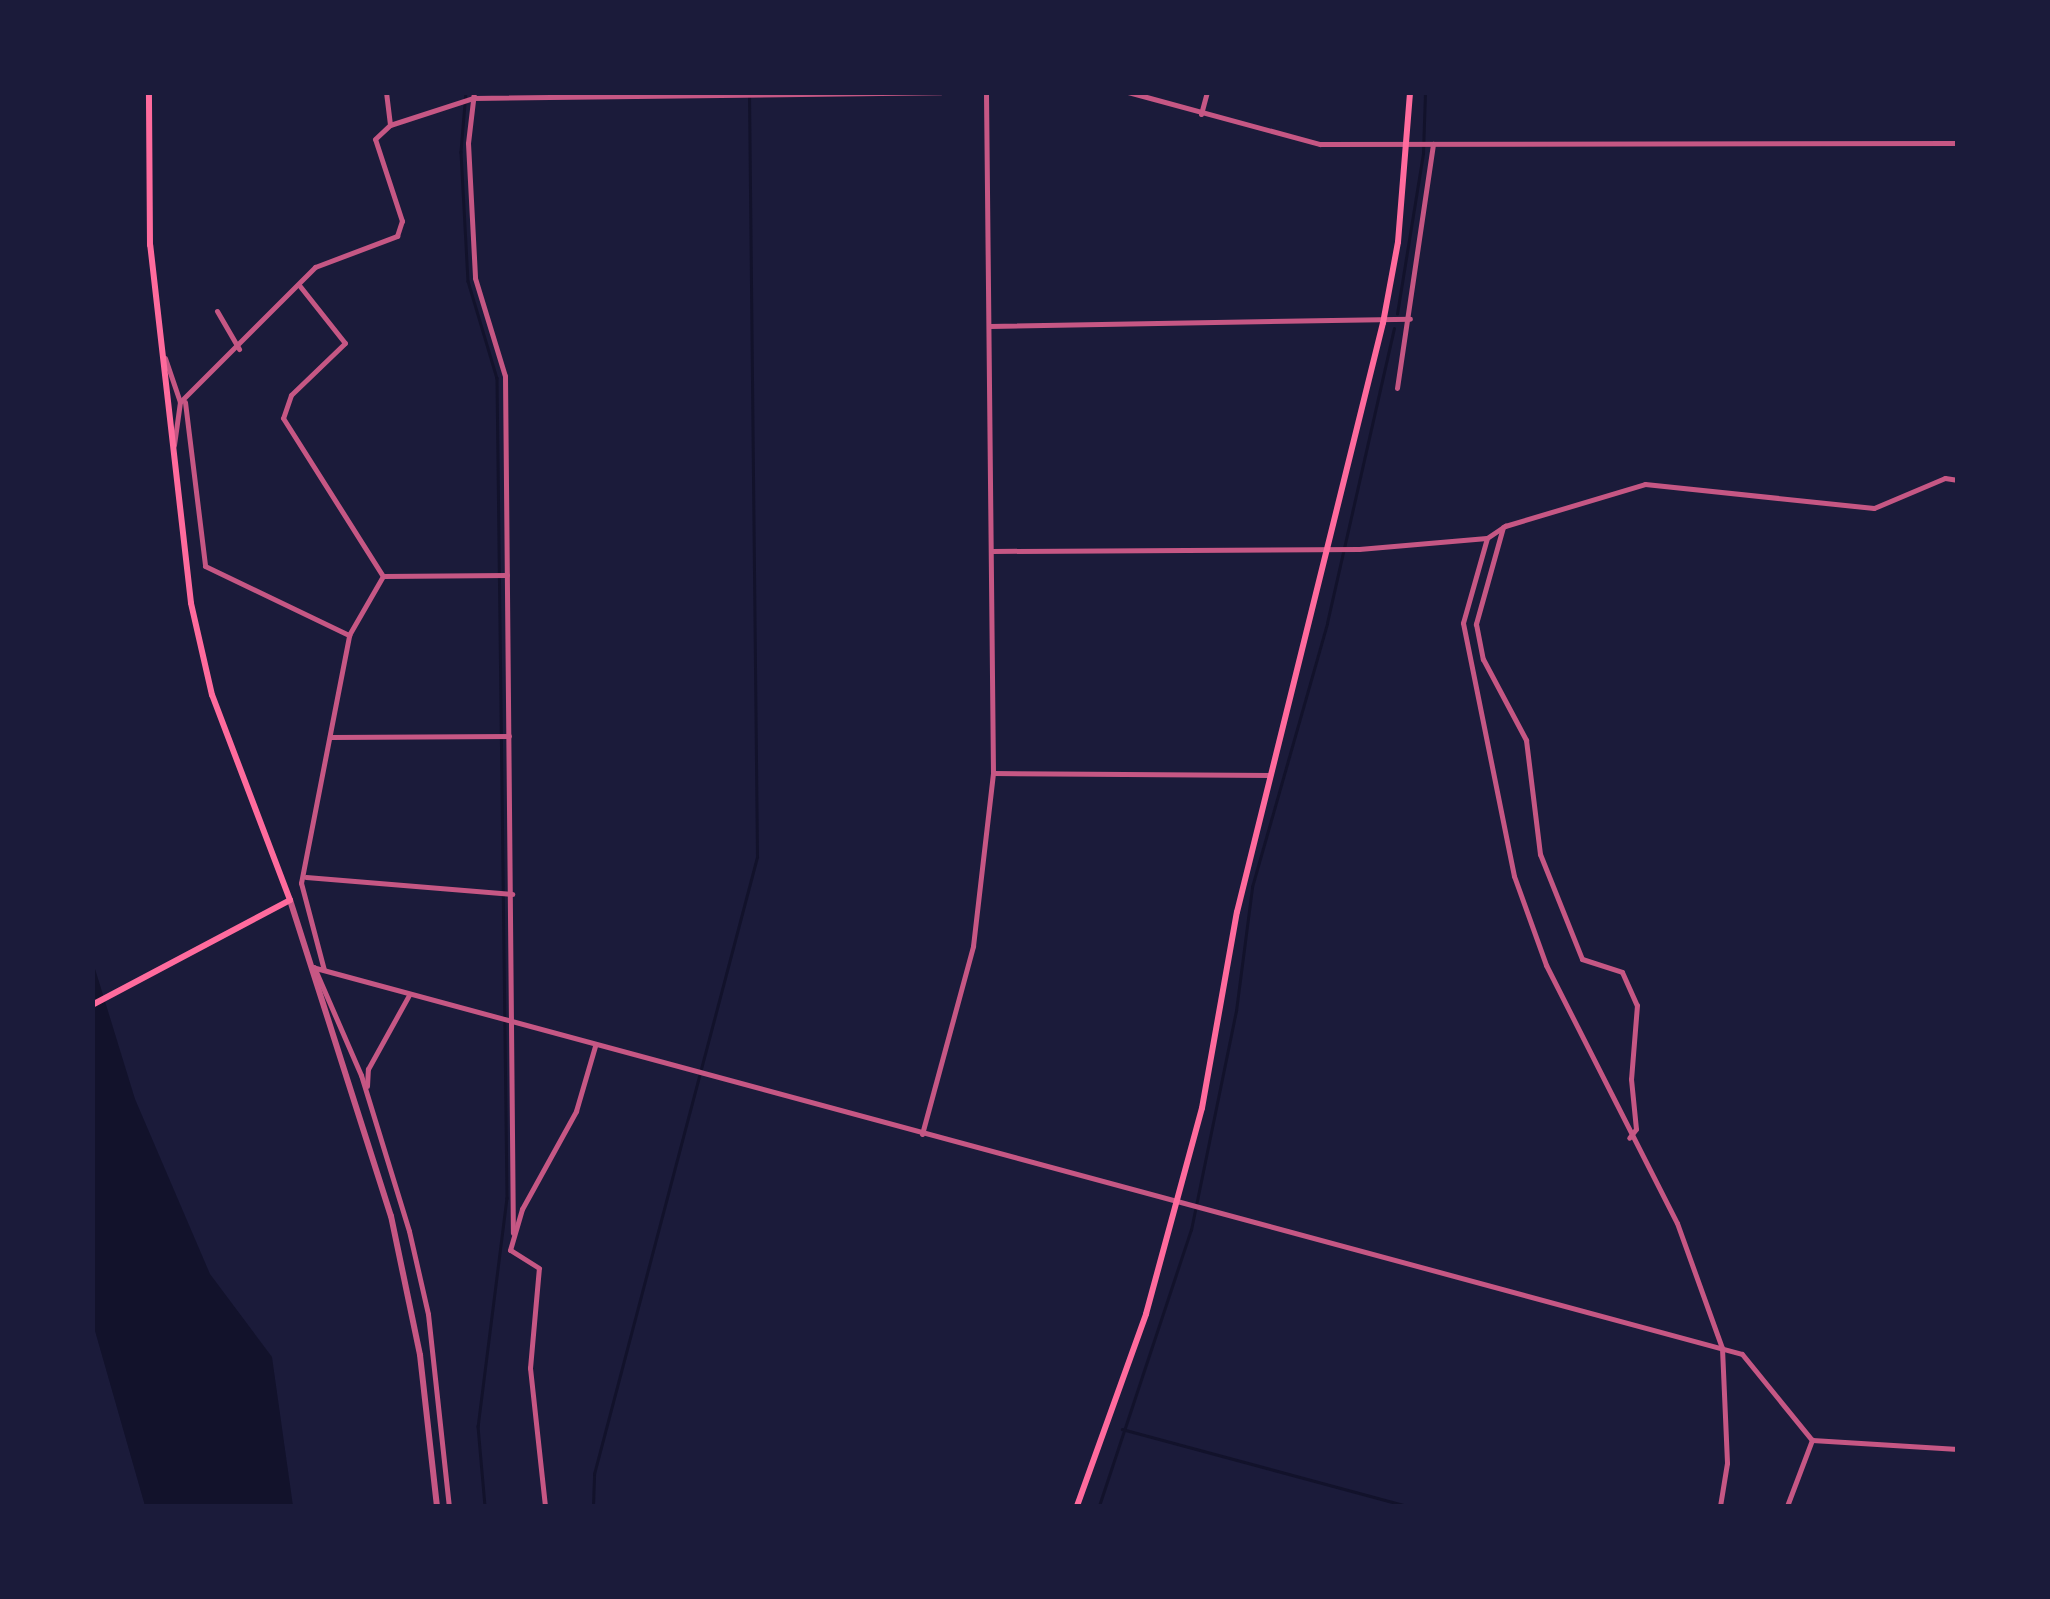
<!DOCTYPE html>
<html>
<head>
<meta charset="utf-8">
<style>
  body { margin:0 }
  #map { position:relative; width:2050px; height:1599px; overflow:hidden; background:#1b1b3a; font-family:Inter,sans-serif }
  div>[style] { position:absolute }
  [style*='--x'] { left:calc(var(--x)*1px); top:calc(var(--y)*1px); width:calc(var(--w)*1px); rotate:calc(var(--a)*1deg) }
  .water>* { inset:0; background:#12122b }
  .stream>* { height:2.5px; margin:-1.25px; padding:0 1.25px; transform-origin:1.25px; border-radius:1.25px; background:#12122b }
  .minor>* { height:5px; margin:-2.5px; padding:0 2.5px; transform-origin:2.5px; border-radius:2.5px; background:#c65784 }
  .tertiary>* { height:6px; margin:-3px; padding:0 3px; transform-origin:3px; border-radius:3px; background:#c65784 }
  .secondary>* { height:6px; margin:-3px; padding:0 3px; transform-origin:3px; border-radius:3px; background:#ff6b9d }
  span { translate:-50% -50%; white-space:nowrap; text-align:center; line-height:1.15; -webkit-text-stroke:10px #1b1b3a; paint-order:stroke }
  .frame { position:absolute; inset:0; border:95px solid #1b1b3a; pointer-events:none }
</style>
</head>
<body>
<div id="map">
  <div class="water">
    <div style="clip-path:polygon(92px 959px,135px 1099px,210px 1274px,272px 1357px,293px 1506px,145px 1506px,93px 1324px)"></div>
  </div>
  <div class="stream">
    <div style="--x:466;--y:92;--w:60;--a:94.8"></div>
    <div style="--x:461;--y:152;--w:129;--a:86.9"></div>
    <div style="--x:468;--y:281;--w:101;--a:73.4"></div>
    <div style="--x:497;--y:378;--w:820;--a:89.3"></div>
    <div style="--x:507;--y:1198;--w:230;--a:97.2"></div>
    <div style="--x:478;--y:1426;--w:80;--a:85"></div>
    <div style="--x:1397;--y:314;--w:163;--a:-80.8"></div>
    <div style="--x:1423;--y:153;--w:61;--a:-88.1"></div>
    <div style="--x:1122;--y:1429;--w:295;--a:15.1"></div>
    <div style="--x:593;--y:1506;--w:32;--a:-88"></div>
    <div style="--x:594;--y:1474;--w:638;--a:-75.2"></div>
    <div style="--x:757;--y:857;--w:763;--a:-90.6"></div>
    <div style="--x:1099;--y:1506;--w:291;--a:-71.6"></div>
    <div style="--x:1191;--y:1230;--w:224;--a:-78.4"></div>
    <div style="--x:1236;--y:1011;--w:125;--a:-82.6"></div>
    <div style="--x:1252;--y:887;--w:274;--a:-74.1"></div>
    <div style="--x:1327;--y:623;--w:302;--a:-77.2"></div>
  </div>
  <div class="minor">
    <div style="--x:386;--y:92;--w:32;--a:83"></div>
    <div style="--x:474;--y:92;--w:51;--a:96.7"></div>
    <div style="--x:468;--y:143;--w:135;--a:87"></div>
    <div style="--x:475;--y:278;--w:102;--a:73"></div>
    <div style="--x:505;--y:376;--w:857;--a:89.47"></div>
    <div style="--x:1128;--y:92;--w:199;--a:15.2"></div>
    <div style="--x:1320;--y:144;--w:638;--a:-0.09"></div>
    <div style="--x:1201;--y:114;--w:23;--a:-75"></div>
    <div style="--x:299;--y:285;--w:74;--a:51.6"></div>
    <div style="--x:345;--y:343;--w:75;--a:136.1"></div>
    <div style="--x:291;--y:395;--w:24;--a:109"></div>
    <div style="--x:283;--y:418;--w:187;--a:57.7"></div>
    <div style="--x:217;--y:311;--w:44;--a:59.9"></div>
    <div style="--x:990;--y:326;--w:420;--a:-1"></div>
    <div style="--x:165;--y:358;--w:46;--a:71.2"></div>
    <div style="--x:1397;--y:388;--w:247;--a:-81.6"></div>
    <div style="--x:185;--y:402;--w:165;--a:83"></div>
    <div style="--x:205;--y:566;--w:160;--a:25.6"></div>
    <div style="--x:174;--y:445;--w:43;--a:-82.1"></div>
    <div style="--x:180;--y:402;--w:191;--a:-45"></div>
    <div style="--x:315;--y:267;--w:88;--a:-20.7"></div>
    <div style="--x:397;--y:236;--w:16;--a:-72"></div>
    <div style="--x:402;--y:221;--w:86;--a:-108.2"></div>
    <div style="--x:375;--y:139;--w:21;--a:-43"></div>
    <div style="--x:390;--y:125;--w:87;--a:-18"></div>
    <div style="--x:473;--y:98;--w:468;--a:-0.7"></div>
    <div style="--x:1503;--y:527;--w:101;--a:105.6"></div>
    <div style="--x:1476;--y:624;--w:36;--a:79"></div>
    <div style="--x:1483;--y:659;--w:92;--a:62"></div>
    <div style="--x:1526;--y:740;--w:115;--a:83"></div>
    <div style="--x:1540;--y:854;--w:113;--a:68.2"></div>
    <div style="--x:1582;--y:959;--w:42;--a:18"></div>
    <div style="--x:1622;--y:972;--w:36;--a:66"></div>
    <div style="--x:1637;--y:1005;--w:74;--a:94.6"></div>
    <div style="--x:1631;--y:1079;--w:50;--a:84.3"></div>
    <div style="--x:1636;--y:1129;--w:11;--a:128"></div>
    <div style="--x:1487;--y:538;--w:88;--a:105.8"></div>
    <div style="--x:1463;--y:623;--w:258;--a:78.6"></div>
    <div style="--x:1514;--y:876;--w:95;--a:70.2"></div>
    <div style="--x:1546;--y:965;--w:289;--a:63.1"></div>
    <div style="--x:1677;--y:1223;--w:133;--a:70.2"></div>
    <div style="--x:1722;--y:1348;--w:115;--a:87.5"></div>
    <div style="--x:1727;--y:1463;--w:44;--a:99.2"></div>
    <div style="--x:992;--y:551;--w:367;--a:-0.3"></div>
    <div style="--x:1359;--y:549;--w:128;--a:-4.9"></div>
    <div style="--x:1487;--y:538;--w:22;--a:-34"></div>
    <div style="--x:1505;--y:526;--w:146;--a:-16.7"></div>
    <div style="--x:1645;--y:484;--w:230;--a:6"></div>
    <div style="--x:1874;--y:508;--w:77;--a:-22.9"></div>
    <div style="--x:1945;--y:478;--w:13;--a:9"></div>
    <div style="--x:383;--y:576;--w:124;--a:-0.5"></div>
    <div style="--x:330;--y:737;--w:179;--a:-0.3"></div>
    <div style="--x:993;--y:773;--w:277;--a:0.4"></div>
    <div style="--x:306;--y:877;--w:207;--a:4.7"></div>
    <div style="--x:312;--y:967;--w:1481;--a:15.14"></div>
    <div style="--x:1742;--y:1354;--w:111;--a:50.9"></div>
    <div style="--x:1812;--y:1440;--w:146;--a:3.5"></div>
    <div style="--x:314;--y:967;--w:118;--a:66.5"></div>
    <div style="--x:361;--y:1075;--w:163;--a:72.9"></div>
    <div style="--x:409;--y:1231;--w:85;--a:77.1"></div>
    <div style="--x:428;--y:1314;--w:193;--a:83.8"></div>
    <div style="--x:324;--y:970;--w:90;--a:-104.8"></div>
    <div style="--x:301;--y:883;--w:253;--a:-79"></div>
    <div style="--x:349;--y:635;--w:68;--a:-60"></div>
    <div style="--x:367;--y:1086;--w:17;--a:-87"></div>
    <div style="--x:368;--y:1069;--w:85;--a:-61"></div>
    <div style="--x:922;--y:1134;--w:195;--a:-74.8"></div>
    <div style="--x:973;--y:946;--w:174;--a:-83.4"></div>
    <div style="--x:993;--y:773;--w:681;--a:-90.59"></div>
    <div style="--x:545;--y:1506;--w:139;--a:-96.2"></div>
    <div style="--x:530;--y:1368;--w:100;--a:-84.9"></div>
    <div style="--x:539;--y:1268;--w:34;--a:-148"></div>
    <div style="--x:510;--y:1250;--w:43;--a:-73.7"></div>
    <div style="--x:522;--y:1209;--w:112;--a:-61.1"></div>
    <div style="--x:576;--y:1111;--w:68;--a:-73.7"></div>
    <div style="--x:1787;--y:1506;--w:71;--a:-69.3"></div>
  </div>
  <div class="tertiary">
    <div style="--x:290;--y:900;--w:332;--a:72.3"></div>
    <div style="--x:391;--y:1216;--w:142;--a:78.2"></div>
    <div style="--x:420;--y:1355;--w:152;--a:83.6"></div>
  </div>
  <div class="secondary">
    <div style="--x:92;--y:1005;--w:224;--a:-27.9"></div>
    <div style="--x:290;--y:900;--w:219;--a:-110.8"></div>
    <div style="--x:212;--y:695;--w:94;--a:-102.9"></div>
    <div style="--x:191;--y:603;--w:360;--a:-96.5"></div>
    <div style="--x:150;--y:245;--w:153;--a:-90.4"></div>
    <div style="--x:1077;--y:1506;--w:204;--a:-70.2"></div>
    <div style="--x:1146;--y:1314;--w:213;--a:-74.8"></div>
    <div style="--x:1202;--y:1108;--w:199;--a:-79.9"></div>
    <div style="--x:1237;--y:912;--w:607;--a:-76.08"></div>
    <div style="--x:1383;--y:323;--w:82;--a:-79.5"></div>
    <div style="--x:1398;--y:242;--w:150;--a:-85.4"></div>
  </div>
  <div class="frame"></div>
</div>
</body>
</html>
